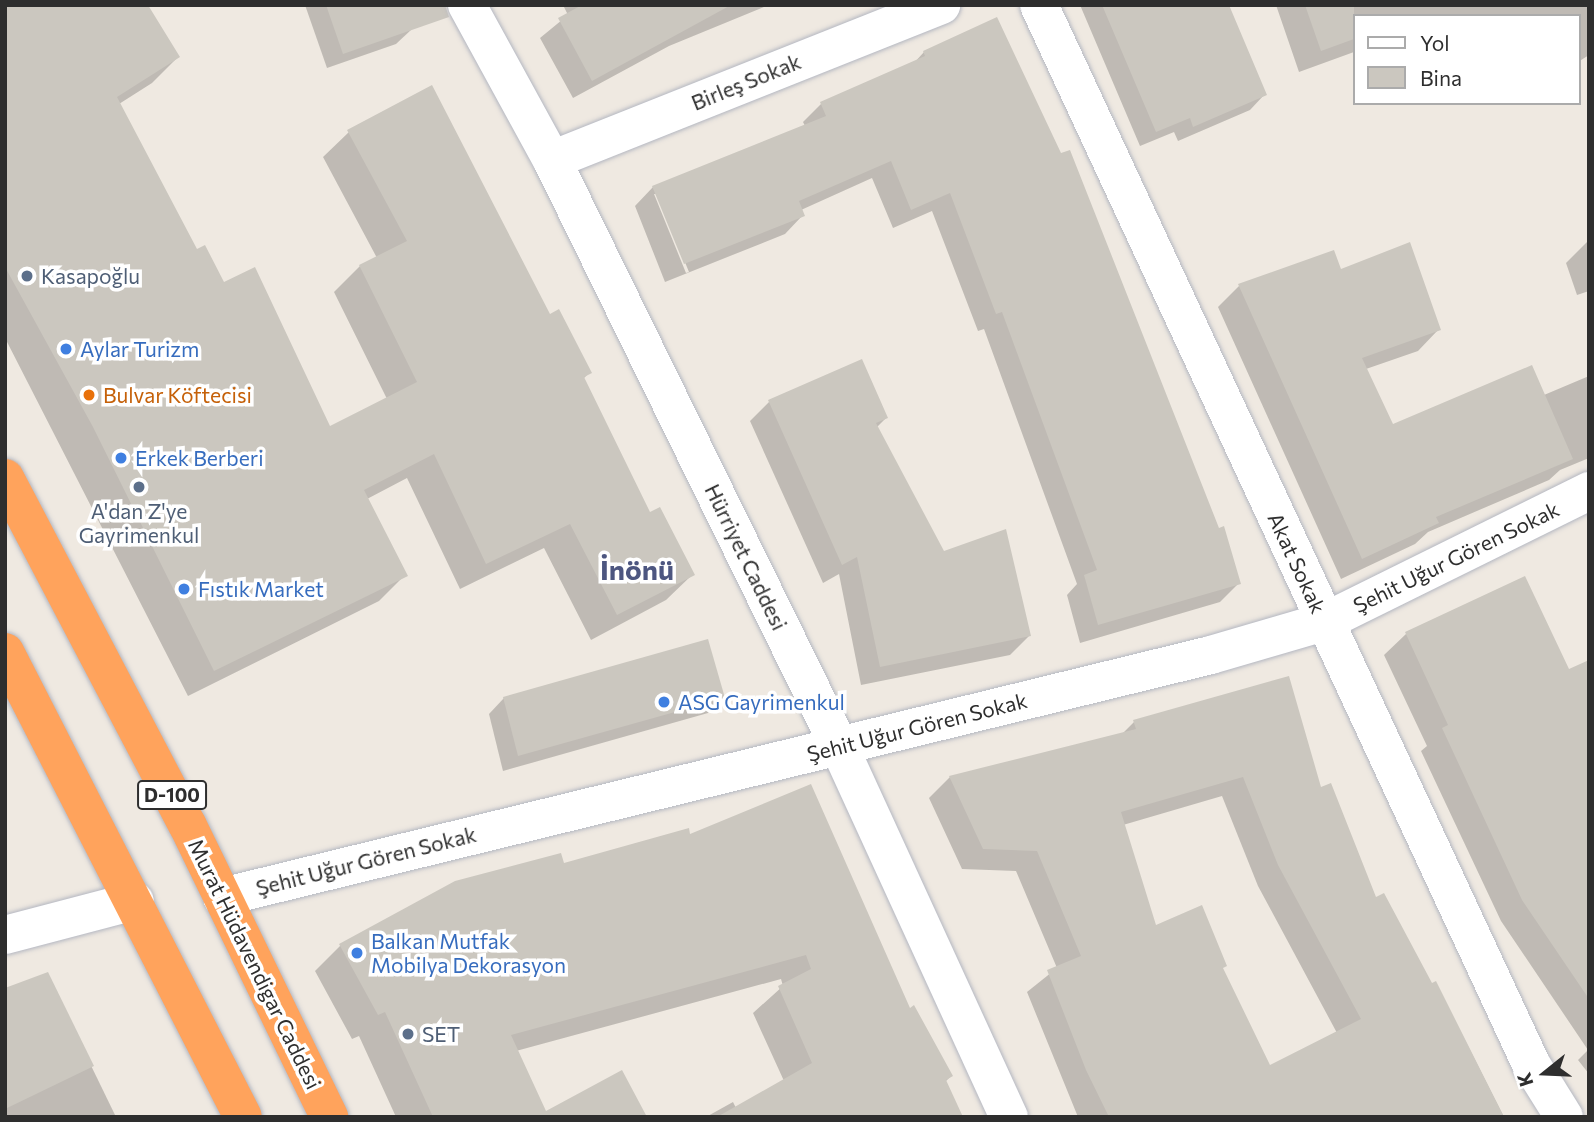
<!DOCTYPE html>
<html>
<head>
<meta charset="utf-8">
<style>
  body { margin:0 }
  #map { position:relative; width:1594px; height:1122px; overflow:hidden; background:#efe9e1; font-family:Commissioner,sans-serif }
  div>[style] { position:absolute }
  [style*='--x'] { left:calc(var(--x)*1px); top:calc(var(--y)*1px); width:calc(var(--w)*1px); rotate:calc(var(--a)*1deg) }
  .shadow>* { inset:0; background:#0003 }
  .building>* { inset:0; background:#cbc7bf }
  .roads { filter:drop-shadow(0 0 2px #b4b7c1) drop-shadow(0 0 2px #b4b7c1) }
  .street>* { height:38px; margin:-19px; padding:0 19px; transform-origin:19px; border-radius:19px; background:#fff }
  .secondary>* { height:38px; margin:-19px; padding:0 19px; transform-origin:19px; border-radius:19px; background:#fff }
  .highway>* { height:38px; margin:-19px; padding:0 19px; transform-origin:19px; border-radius:19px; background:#ffa35c }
  .dots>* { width:19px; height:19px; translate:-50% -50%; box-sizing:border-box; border:4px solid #fff; border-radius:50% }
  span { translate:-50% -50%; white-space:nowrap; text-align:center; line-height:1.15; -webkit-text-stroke:7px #fff; paint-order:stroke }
  .shield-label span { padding:2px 5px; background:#fff; border:2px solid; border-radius:5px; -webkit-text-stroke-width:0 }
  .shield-label { font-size:19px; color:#2e2e2e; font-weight:700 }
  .street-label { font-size:21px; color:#2e2e2e }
  .service-label { font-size:21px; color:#4e5e75 }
  .left { translate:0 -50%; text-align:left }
  .shop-label { font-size:21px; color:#366cbe }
  .food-label { font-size:21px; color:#c56008 }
  .district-label { font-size:28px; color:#4d5680; font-weight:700 }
  .frame { position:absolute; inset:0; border:7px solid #2e2e2e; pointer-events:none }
  .legend { position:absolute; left:1353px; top:14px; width:228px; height:91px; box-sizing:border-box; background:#fff; border:2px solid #ababab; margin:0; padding:9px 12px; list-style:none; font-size:21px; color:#2e2e2e }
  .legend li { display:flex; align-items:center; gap:14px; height:35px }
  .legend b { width:35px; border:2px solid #ababab }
  .north { position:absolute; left:1510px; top:1038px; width:70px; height:70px; -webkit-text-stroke:5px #fff; paint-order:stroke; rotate:252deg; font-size:19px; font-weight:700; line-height:28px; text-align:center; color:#2e2e2e }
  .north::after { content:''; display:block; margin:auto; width:24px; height:32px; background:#2e2e2e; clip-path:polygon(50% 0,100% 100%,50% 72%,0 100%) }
</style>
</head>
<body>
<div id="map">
  <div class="shadow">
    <div style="clip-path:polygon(5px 5px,178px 57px,152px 83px,119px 104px,196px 251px,329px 428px,387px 399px,334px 292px,360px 266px,377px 258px,323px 157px,349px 132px,549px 316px,590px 372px,583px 379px,649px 515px,692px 575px,666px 600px,591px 640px,544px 548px,460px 589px,407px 478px,367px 499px,405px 575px,379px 601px,188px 696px,5px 338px)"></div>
    <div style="clip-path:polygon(305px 5px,404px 5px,412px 29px,396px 44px,327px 68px)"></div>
    <div style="clip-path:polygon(563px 5px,769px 5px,669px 46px,573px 98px,540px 38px,568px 15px)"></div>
    <div style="clip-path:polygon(1080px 5px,1223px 5px,1265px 94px,1250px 110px,1178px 141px,1174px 132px,1140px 146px)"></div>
    <div style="clip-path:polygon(1276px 5px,1588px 5px,1589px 55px,1578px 62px,1578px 16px,1354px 16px,1354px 52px,1299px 72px)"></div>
    <div style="clip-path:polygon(evenodd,924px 52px,1239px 583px,1220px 602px,1080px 643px,1067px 595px,1077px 584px,984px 329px,978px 331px,932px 211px,893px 228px,872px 178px,801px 210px,803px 215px,785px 234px,665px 282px,635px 206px,653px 187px,805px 126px,803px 122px,821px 104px,913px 64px,924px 52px,654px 194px,657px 194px,689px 272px,686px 273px,654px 194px)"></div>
    <div style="clip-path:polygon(1587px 242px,1589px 291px,1577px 295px,1566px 263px)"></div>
    <div style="clip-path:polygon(1340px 271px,1439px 329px,1418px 351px,1366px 369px,1392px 426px,1544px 395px,1589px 376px,1589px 458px,1560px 470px,1549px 480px,1428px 532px,1415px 544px,1341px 579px,1218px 307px,1239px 286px)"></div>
    <div style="clip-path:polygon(861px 361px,886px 418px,876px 428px,943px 553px,1029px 636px,1010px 655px,861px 685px,839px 574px,823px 583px,750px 421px,769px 402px)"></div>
    <div style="clip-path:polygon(1406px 634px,1568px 672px,1589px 662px,1589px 1074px,1578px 1060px,1588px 1050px,1501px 921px,1421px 751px,1427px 746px,1384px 655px)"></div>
    <div style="clip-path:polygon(504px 698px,723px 698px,708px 713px,503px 771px,489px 714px)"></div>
    <div style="clip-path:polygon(evenodd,1134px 722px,1320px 790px,1375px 899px,1431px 985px,1436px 983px,1504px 1117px,1078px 1117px,1027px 992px,1057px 968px,1016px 871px,962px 869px,929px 798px,950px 777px,1122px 734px,1134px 722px,1222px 796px,1258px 886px,1337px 1033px,1270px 1068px,1221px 969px,1155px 927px,1123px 825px,1222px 796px)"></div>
    <div style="clip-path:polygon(689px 837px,910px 1010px,951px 1076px,945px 1082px,961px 1117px,706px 1117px,733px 1102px,736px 1108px,784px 1081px,753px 1013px,783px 986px,781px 979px,516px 1051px,545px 1113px,637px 1117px,396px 1117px,359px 1036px,352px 1039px,315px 971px,340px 946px,563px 865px)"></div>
    <div style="clip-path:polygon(47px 975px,116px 1117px,5px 1117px,5px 990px)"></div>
  </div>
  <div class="building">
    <div style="clip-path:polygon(5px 5px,148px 5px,180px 57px,117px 97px,197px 249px,205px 245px,224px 282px,255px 267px,330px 426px,417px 382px,359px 265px,407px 241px,347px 130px,432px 85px,550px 314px,559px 309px,592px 373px,584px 377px,650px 512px,660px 507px,695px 575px,617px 615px,570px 524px,486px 564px,434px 454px,364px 490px,408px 576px,214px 671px,93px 427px,5px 267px)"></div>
    <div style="clip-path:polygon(326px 5px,445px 5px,449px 17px,343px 54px)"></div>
    <div style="clip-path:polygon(582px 5px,731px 5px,592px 81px,558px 18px)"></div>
    <div style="clip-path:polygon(1102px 5px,1229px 5px,1267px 95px,1193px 127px,1190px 118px,1156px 132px)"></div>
    <div style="clip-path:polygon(1305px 5px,1354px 5px,1354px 39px,1321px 51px)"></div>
    <div style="clip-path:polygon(997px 17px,1061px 153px,1070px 150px,1219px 528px,1224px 526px,1241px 584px,1098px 625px,1084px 575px,1097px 570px,1002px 312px,996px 314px,950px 193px,911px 210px,891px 161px,799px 201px,805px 216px,684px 264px,652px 186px,826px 116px,820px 102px,925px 56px,923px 51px)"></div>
    <div style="clip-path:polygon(1410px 242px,1441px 330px,1362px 358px,1393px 424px,1532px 365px,1573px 459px,1436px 517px,1439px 523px,1362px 559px,1238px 284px,1334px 250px,1341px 269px)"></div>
    <div style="clip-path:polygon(862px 359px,888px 418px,876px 423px,944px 551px,1006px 529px,1031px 636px,880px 667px,857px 557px,842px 565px,768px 400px)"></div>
    <div style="clip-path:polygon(1525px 576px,1569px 669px,1589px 660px,1589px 999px,1522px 900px,1442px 728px,1448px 725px,1405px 632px)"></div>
    <div style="clip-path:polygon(708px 639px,725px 698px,518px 756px,503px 697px)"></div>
    <div style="clip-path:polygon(evenodd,1289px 676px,1321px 787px,1331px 783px,1376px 897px,1384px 893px,1432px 983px,1436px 981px,1504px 1117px,1109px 1117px,1086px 1070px,1047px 970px,1081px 956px,1037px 851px,983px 849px,949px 776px,1136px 729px,1133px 720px,1289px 676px,1243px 777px,1278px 865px,1361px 1019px,1270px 1065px,1223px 968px,1227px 966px,1202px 905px,1156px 925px,1121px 812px,1243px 777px)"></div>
    <div style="clip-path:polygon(811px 784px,910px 1008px,914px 1005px,953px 1076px,946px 1080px,963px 1117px,717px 1117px,812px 1063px,778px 986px,811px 969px,806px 955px,511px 1035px,546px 1111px,622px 1070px,647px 1117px,433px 1117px,385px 1012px,378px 1015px,339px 944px,455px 881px,561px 853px,564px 863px,689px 828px,690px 834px)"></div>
    <div style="clip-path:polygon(48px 972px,94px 1066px,5px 1109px,5px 988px)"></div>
  </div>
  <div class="roads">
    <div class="street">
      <div style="--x:1039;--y:5;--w:1168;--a:65.08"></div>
      <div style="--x:1531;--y:1064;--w:62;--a:58.1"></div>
      <div style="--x:552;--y:160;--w:419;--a:-21.7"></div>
      <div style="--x:222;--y:897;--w:1018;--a:-13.75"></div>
      <div style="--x:1211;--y:655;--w:118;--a:-16.3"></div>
      <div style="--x:1324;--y:622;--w:296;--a:-26.3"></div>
      <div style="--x:5;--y:935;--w:134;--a:-14.7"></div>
    </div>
    <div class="secondary">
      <div style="--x:467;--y:5;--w:177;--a:61.3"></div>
      <div style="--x:552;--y:160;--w:653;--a:63.91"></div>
      <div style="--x:839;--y:746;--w:408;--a:65.4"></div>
    </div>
    <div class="highway">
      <div style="--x:5;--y:478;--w:391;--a:62.3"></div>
      <div style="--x:187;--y:824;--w:326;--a:64.1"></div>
      <div style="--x:5;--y:652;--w:522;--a:62.9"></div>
    </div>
  </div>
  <div class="dots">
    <div style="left:27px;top:276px;background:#5c6f8a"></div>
    <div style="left:66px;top:349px;background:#3f7fe0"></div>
    <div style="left:89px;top:395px;background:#e8710a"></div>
    <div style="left:121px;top:458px;background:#3f7fe0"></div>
    <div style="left:139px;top:487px;background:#5c6f8a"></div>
    <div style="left:184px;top:589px;background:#3f7fe0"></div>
    <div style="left:664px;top:702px;background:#3f7fe0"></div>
    <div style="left:357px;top:953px;background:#3f7fe0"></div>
    <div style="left:408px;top:1034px;background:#5c6f8a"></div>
  </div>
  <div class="shield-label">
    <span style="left:172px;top:795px">D-100</span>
  </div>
  <div class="street-label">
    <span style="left:746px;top:82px;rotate:-22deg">Birleş Sokak</span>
    <span style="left:746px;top:557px;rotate:64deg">Hürriyet Caddesi</span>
    <span style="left:1456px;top:557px;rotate:-26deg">Şehit Uğur Gören Sokak</span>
    <span style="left:1297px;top:563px;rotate:65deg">Akat Sokak</span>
    <span style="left:917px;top:727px;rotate:-14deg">Şehit Uğur Gören Sokak</span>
    <span style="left:366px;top:861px;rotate:-14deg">Şehit Uğur Gören Sokak</span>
    <span style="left:255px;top:964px;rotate:64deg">Murat Hüdavendigar Caddesi</span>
  </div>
  <div class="service-label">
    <span class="left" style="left:41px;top:276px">Kasapoğlu</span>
    <span style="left:139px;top:523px">A'dan Z'ye<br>Gayrimenkul</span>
    <span class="left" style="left:422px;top:1034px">SET</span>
  </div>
  <div class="shop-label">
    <span class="left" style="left:80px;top:349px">Aylar Turizm</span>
    <span class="left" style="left:135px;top:458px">Erkek Berberi</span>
    <span class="left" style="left:198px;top:589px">Fıstık Market</span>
    <span class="left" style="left:678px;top:702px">ASG Gayrimenkul</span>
    <span class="left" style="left:371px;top:953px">Balkan Mutfak<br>Mobilya Dekorasyon</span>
  </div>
  <div class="food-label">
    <span class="left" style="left:103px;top:395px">Bulvar Köftecisi</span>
  </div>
  <div class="district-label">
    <span style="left:637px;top:569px">İnönü</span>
  </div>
  <div class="frame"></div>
  <ul class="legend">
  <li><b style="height:9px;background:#fff"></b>Yol</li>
  <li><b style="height:19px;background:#cbc7bf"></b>Bina</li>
  </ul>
  <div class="north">K</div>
</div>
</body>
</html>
